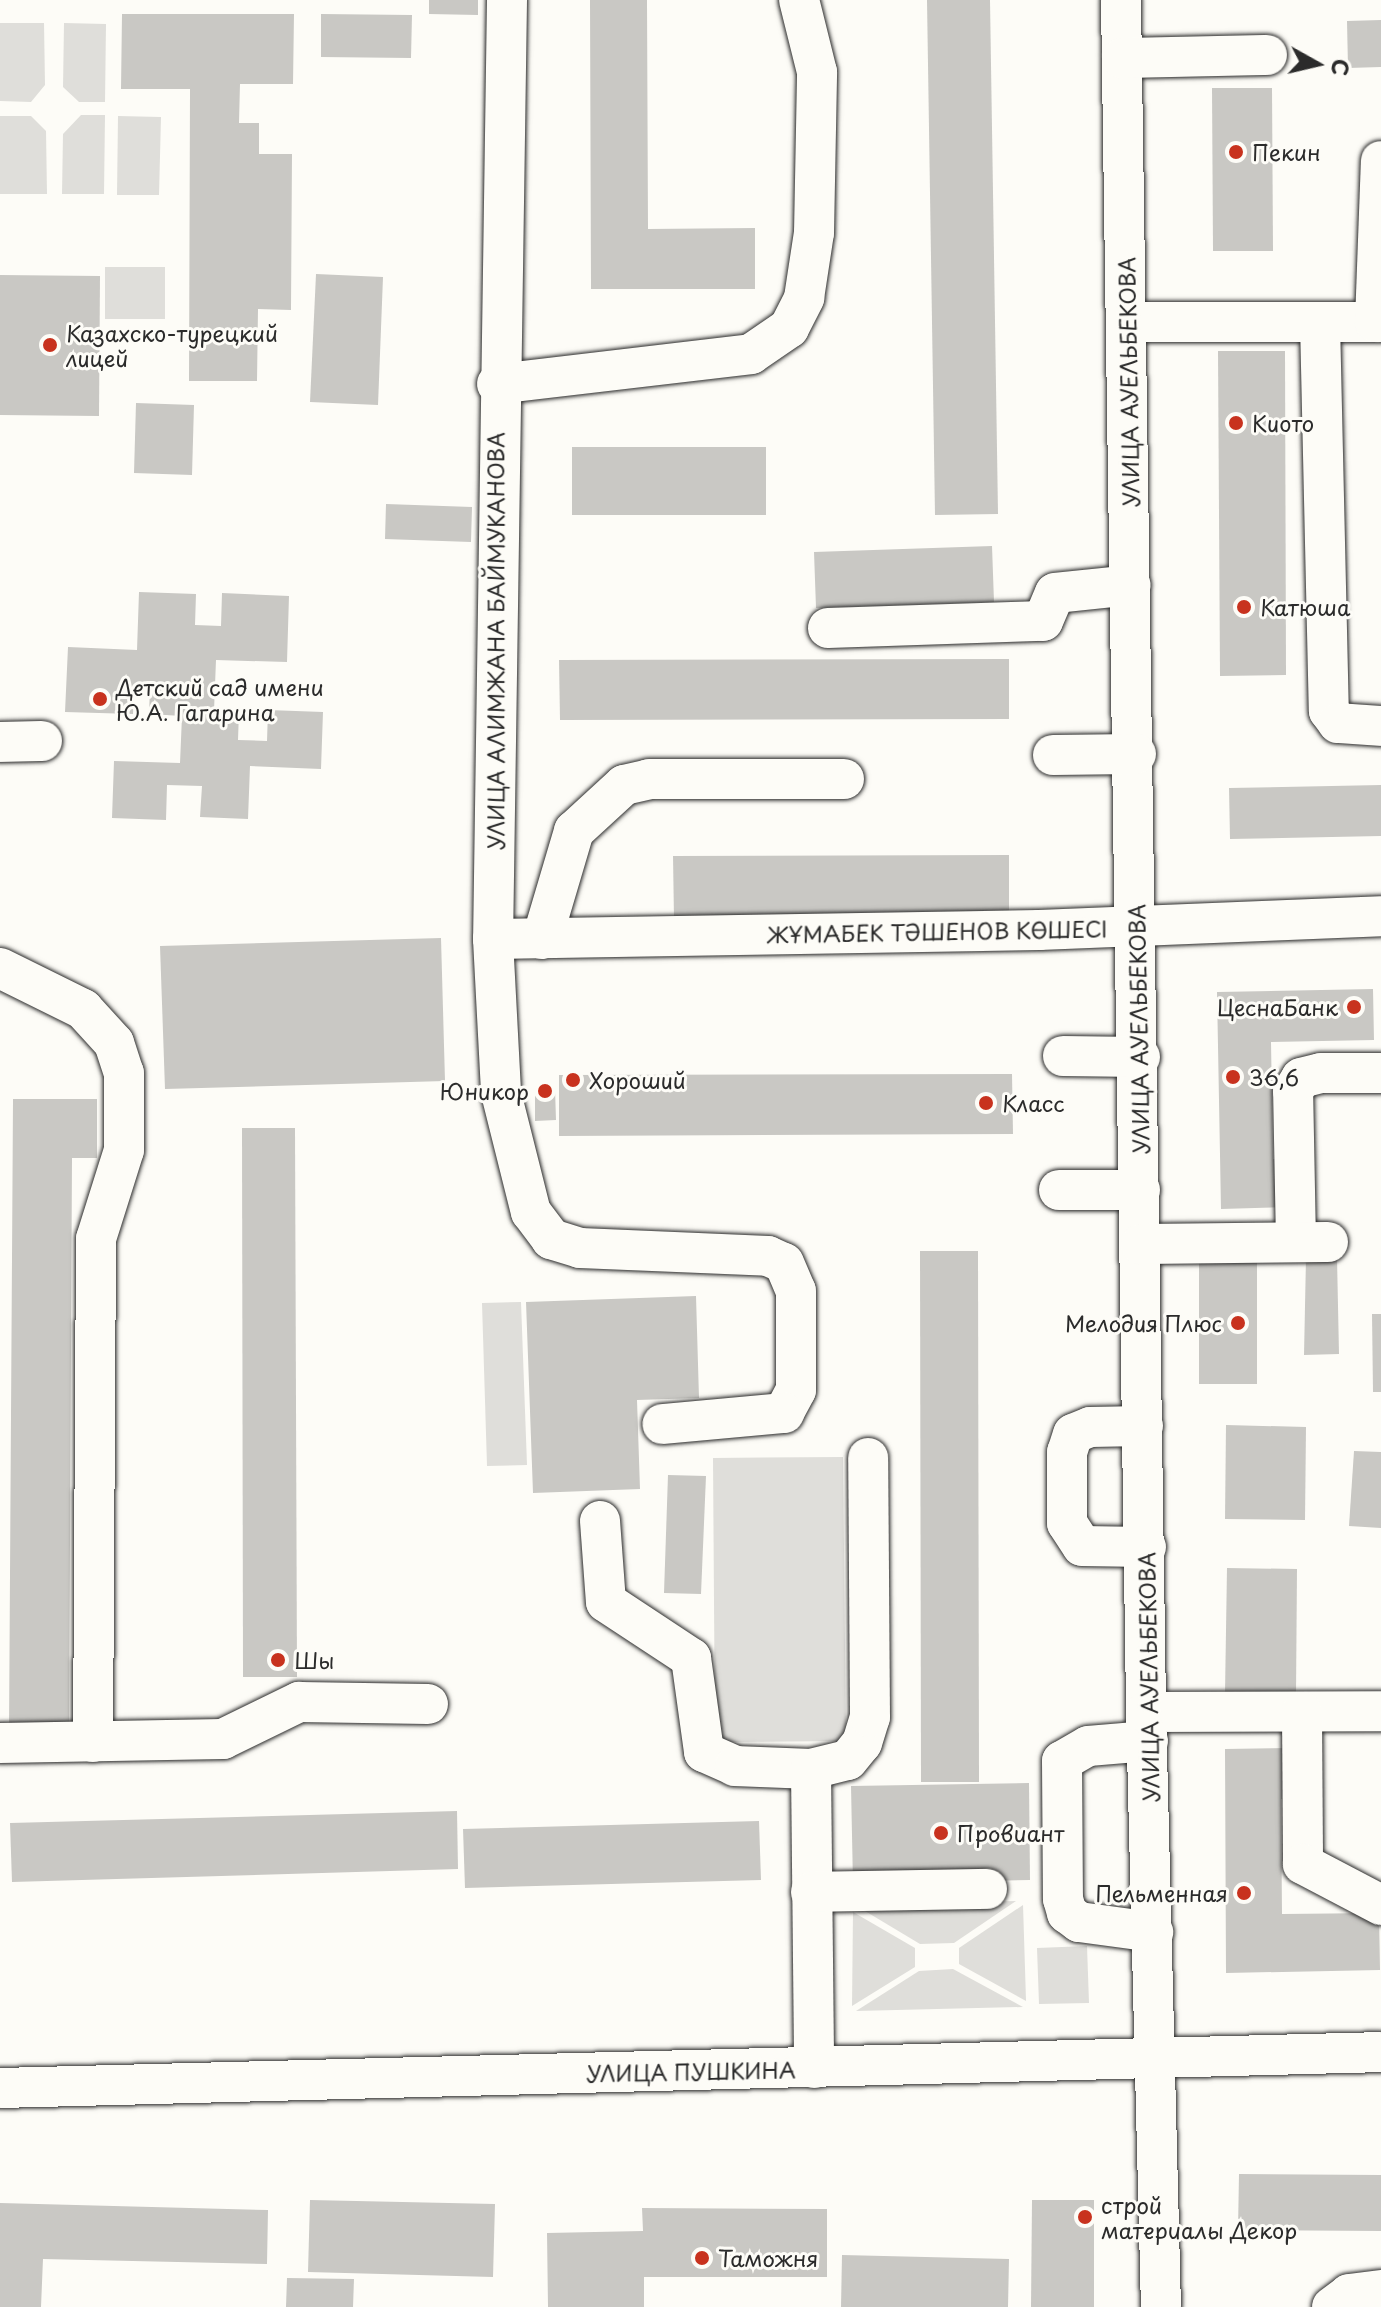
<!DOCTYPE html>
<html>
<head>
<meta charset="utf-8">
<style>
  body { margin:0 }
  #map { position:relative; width:1381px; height:2307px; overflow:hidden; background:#fdfcf7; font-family:"Playpen Sans",sans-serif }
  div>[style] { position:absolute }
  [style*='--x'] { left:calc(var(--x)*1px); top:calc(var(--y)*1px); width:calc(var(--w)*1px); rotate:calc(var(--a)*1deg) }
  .green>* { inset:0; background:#dfdeda }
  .building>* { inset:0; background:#c9c8c4 }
  .roads { filter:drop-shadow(0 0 2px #2b2b2b) drop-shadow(0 0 2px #2b2b2b) }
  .minor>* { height:40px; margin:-20px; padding:0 20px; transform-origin:20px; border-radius:20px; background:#fdfcf7 }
  .dots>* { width:22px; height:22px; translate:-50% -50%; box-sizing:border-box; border:4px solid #fdfcf7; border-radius:50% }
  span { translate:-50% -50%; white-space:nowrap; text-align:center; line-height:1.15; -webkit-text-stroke:6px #fdfcf7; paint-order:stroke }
  .poi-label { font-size:22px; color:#2b2b2b }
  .left { translate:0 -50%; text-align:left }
  .right { translate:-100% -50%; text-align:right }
  .street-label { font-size:22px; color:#2b2b2b }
  .north { position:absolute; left:1277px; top:24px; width:80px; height:80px; -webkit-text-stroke:6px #fdfcf7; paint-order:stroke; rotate:98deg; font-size:22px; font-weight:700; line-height:32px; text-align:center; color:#2b2b2b }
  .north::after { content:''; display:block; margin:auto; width:28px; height:36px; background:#2b2b2b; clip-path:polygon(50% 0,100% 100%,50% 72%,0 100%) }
</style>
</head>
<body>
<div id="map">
  <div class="green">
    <div style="clip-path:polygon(0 23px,44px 23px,45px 85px,31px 102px,0 101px)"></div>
    <div style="clip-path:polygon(64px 23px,106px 24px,105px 102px,79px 102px,63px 87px)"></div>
    <div style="clip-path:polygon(81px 115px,105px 115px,104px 194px,62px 194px,63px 134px)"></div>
    <div style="clip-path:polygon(0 116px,31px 116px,46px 131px,47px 194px,0 194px)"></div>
    <div style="clip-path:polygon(118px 116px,161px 117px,159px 195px,117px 195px)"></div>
    <div style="clip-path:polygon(105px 267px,165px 267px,165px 319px,105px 319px)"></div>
    <div style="clip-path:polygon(521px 1302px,527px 1465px,487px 1466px,482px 1303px)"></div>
    <div style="clip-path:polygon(843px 1457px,846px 1741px,715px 1742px,713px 1458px)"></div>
    <div style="clip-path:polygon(1016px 1901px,954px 1943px,920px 1944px,855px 1905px)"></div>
    <div style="clip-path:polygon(1023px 1905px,1026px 2001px,959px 1964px,959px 1948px)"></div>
    <div style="clip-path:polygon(853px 1912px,915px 1948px,915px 1967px,852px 2006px)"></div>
    <div style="clip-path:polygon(1087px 1946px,1089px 2003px,1039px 2004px,1037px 1948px)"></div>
    <div style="clip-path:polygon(953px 1969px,1023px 2007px,856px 2011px,919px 1971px)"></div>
  </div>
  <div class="building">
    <div style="clip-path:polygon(429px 0,478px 0,478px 15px,429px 14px)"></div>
    <div style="clip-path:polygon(590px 0,647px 0,648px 229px,755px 228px,755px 289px,591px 289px)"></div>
    <div style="clip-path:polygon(927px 0,990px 0,998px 514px,935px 515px)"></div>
    <div style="clip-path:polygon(122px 14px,294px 14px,293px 84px,240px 84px,239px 123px,259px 123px,259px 154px,292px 154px,291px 310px,258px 309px,257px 381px,189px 381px,190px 89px,121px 89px)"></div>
    <div style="clip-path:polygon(321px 14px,412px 15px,411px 58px,321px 57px)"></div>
    <div style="clip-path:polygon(1381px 20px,1381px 67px,1348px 68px,1347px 21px)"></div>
    <div style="clip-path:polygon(1212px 88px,1272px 88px,1273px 251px,1213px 251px)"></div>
    <div style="clip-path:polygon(316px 274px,383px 277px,378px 405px,310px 402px)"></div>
    <div style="clip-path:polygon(0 275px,100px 276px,99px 416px,0 415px)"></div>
    <div style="clip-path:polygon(1218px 351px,1285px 351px,1286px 675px,1220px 676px)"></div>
    <div style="clip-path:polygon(136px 403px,194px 405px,192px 475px,134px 473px)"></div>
    <div style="clip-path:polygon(572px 447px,766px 447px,766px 515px,572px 515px)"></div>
    <div style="clip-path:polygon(386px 504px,472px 507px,471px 542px,385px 539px)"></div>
    <div style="clip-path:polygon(992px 546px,994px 602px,816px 608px,814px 552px)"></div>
    <div style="clip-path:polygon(139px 592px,196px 594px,195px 625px,221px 626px,222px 593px,289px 596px,287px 662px,216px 660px,214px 711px,239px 712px,238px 740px,267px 741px,268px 710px,323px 712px,321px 769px,250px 766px,248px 819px,200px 817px,202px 786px,167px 785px,166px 820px,112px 818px,114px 761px,180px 763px,182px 716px,149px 714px,150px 688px,135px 687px,133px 714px,65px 712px,68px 647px,137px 650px)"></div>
    <div style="clip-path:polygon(1009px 659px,1009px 719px,560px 720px,559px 660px)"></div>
    <div style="clip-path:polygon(1381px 785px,1381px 836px,1230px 839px,1229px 788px)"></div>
    <div style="clip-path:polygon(1009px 855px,1009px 919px,674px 920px,673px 856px)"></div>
    <div style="clip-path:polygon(441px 938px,445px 1081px,165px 1089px,160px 946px)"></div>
    <div style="clip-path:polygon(1373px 989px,1374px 1040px,1271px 1042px,1273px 1159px,1289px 1158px,1290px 1207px,1221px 1209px,1217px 992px)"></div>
    <div style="clip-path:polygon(1012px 1074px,1013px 1134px,559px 1136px,559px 1075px)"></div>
    <div style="clip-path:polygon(535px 1089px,555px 1089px,556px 1120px,535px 1121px)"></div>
    <div style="clip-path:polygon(13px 1099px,97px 1099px,97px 1158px,72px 1158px,69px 1733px,9px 1733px)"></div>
    <div style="clip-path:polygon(242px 1128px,295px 1128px,297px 1677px,243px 1677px)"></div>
    <div style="clip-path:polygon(920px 1251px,978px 1251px,979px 1782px,921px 1782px)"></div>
    <div style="clip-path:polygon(1199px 1255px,1257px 1255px,1257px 1384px,1199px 1384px)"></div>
    <div style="clip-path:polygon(1306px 1258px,1337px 1258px,1339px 1354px,1304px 1355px)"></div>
    <div style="clip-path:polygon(696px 1296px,699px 1398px,637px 1400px,640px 1489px,533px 1493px,526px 1302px)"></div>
    <div style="clip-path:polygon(1372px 1314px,1381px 1314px,1381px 1392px,1373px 1392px)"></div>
    <div style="clip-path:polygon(1226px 1425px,1306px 1427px,1305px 1520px,1225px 1519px)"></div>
    <div style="clip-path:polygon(1354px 1451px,1381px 1452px,1381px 1528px,1349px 1526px)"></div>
    <div style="clip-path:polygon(668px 1475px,706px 1476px,701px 1594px,664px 1593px)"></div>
    <div style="clip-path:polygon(1227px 1568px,1297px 1569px,1296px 1694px,1225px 1693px)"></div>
    <div style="clip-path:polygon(1292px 1748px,1292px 1799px,1281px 1799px,1282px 1914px,1379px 1913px,1380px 1970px,1226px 1973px,1225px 1749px)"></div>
    <div style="clip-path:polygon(1029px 1783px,1030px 1880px,853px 1884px,851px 1786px)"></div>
    <div style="clip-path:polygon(457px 1811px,458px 1869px,12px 1882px,10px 1823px)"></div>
    <div style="clip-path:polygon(759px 1821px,761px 1880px,465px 1888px,463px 1829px)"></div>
    <div style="clip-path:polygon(1239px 2174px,1381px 2175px,1381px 2231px,1238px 2230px)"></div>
    <div style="clip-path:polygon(310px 2200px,495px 2204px,493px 2277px,308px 2272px)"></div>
    <div style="clip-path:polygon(1032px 2200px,1094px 2200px,1094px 2307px,1031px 2307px)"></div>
    <div style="clip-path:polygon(0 2203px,268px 2210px,267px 2264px,43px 2259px,41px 2307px,0 2307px)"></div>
    <div style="clip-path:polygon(642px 2208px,827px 2209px,827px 2277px,644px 2277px,644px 2307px,548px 2307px,547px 2233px,643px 2231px)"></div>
    <div style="clip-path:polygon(842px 2255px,1009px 2259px,1008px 2307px,841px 2307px)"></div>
    <div style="clip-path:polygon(287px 2278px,354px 2279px,353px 2307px,286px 2307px)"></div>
  </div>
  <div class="roads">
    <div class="minor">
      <div style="--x:507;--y:0;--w:939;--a:90.85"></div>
      <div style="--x:493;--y:939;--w:154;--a:87"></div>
      <div style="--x:501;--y:1093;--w:123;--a:75.9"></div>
      <div style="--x:531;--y:1212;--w:34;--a:53"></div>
      <div style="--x:551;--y:1239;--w:30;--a:17"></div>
      <div style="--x:580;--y:1248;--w:188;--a:2.4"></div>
      <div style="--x:768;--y:1256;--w:17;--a:24"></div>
      <div style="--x:784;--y:1263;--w:30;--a:67"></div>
      <div style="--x:796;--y:1291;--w:99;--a:90"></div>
      <div style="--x:796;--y:1390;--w:26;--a:118"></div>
      <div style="--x:784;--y:1413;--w:122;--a:174.8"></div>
      <div style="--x:1121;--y:0;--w:1712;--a:89.16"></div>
      <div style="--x:1146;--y:1712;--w:595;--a:88.56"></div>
      <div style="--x:1122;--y:58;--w:145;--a:-1.2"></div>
      <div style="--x:1128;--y:322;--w:253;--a:0"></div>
      <div style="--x:1320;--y:322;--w:389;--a:88.7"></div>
      <div style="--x:1329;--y:711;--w:15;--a:53"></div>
      <div style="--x:1338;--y:723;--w:43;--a:4"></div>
      <div style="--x:1375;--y:322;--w:161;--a:-87.9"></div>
      <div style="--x:497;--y:384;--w:256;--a:-6.7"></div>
      <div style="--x:751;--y:354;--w:46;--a:-34.4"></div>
      <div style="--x:789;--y:328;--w:34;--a:-63"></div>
      <div style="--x:804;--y:298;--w:66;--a:-81.3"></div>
      <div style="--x:814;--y:233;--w:161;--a:-88.9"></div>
      <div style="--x:817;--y:72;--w:74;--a:-104"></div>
      <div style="--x:828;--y:628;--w:215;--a:-1.9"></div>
      <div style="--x:1043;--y:621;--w:30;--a:-67"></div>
      <div style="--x:1055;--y:593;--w:76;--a:-6"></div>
      <div style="--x:0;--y:742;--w:42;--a:-1.4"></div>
      <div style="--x:1053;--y:755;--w:83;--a:-0.7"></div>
      <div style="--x:493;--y:939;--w:546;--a:-0.94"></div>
      <div style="--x:1039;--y:930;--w:342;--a:-2.3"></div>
      <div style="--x:542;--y:939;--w:113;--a:-73.5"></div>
      <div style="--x:574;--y:831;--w:68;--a:-42.6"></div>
      <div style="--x:624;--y:785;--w:26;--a:-13"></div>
      <div style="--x:649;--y:779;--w:195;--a:0"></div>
      <div style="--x:0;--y:968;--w:93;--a:26.3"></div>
      <div style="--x:83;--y:1009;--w:46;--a:47.6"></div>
      <div style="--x:114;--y:1043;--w:32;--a:72"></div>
      <div style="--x:124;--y:1073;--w:77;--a:90"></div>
      <div style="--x:124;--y:1150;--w:93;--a:107.5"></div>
      <div style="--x:96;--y:1239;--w:503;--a:90.34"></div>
      <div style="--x:1063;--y:1056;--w:77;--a:0.7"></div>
      <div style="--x:1059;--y:1190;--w:81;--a:0"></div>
      <div style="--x:1296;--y:1242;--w:151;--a:-91.1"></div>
      <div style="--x:1293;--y:1091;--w:15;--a:-58"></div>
      <div style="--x:1301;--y:1078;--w:21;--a:-14"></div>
      <div style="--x:1321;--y:1073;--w:60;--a:0"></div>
      <div style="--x:1141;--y:1244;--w:187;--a:-0.6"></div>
      <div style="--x:1143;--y:1426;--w:53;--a:178.9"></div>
      <div style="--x:1090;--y:1427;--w:18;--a:158"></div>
      <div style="--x:1073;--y:1434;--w:19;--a:108"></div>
      <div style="--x:1067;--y:1452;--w:71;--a:90"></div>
      <div style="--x:1067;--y:1523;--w:27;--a:57"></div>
      <div style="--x:1082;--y:1546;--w:64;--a:0.9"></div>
      <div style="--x:600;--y:1521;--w:81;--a:85.8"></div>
      <div style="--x:606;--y:1602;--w:102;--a:33.4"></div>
      <div style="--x:691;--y:1658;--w:95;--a:82.1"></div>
      <div style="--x:704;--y:1752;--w:34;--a:24"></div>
      <div style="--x:735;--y:1766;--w:76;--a:2.3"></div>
      <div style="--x:811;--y:1769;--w:299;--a:89.4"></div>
      <div style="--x:1146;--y:1712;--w:235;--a:-0.2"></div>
      <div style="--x:1302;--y:1712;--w:152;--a:89.6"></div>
      <div style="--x:1303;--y:1864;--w:88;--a:27.7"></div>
      <div style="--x:1148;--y:1741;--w:60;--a:175.2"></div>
      <div style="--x:1088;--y:1746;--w:30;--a:150"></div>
      <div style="--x:1062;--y:1761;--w:138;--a:89.6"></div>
      <div style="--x:1063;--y:1899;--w:15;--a:74"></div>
      <div style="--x:1067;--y:1913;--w:15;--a:37"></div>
      <div style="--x:1079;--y:1922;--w:75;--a:7.7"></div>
      <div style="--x:0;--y:1743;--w:223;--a:-1"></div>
      <div style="--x:223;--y:1739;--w:85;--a:-26"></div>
      <div style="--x:299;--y:1702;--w:129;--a:0.9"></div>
      <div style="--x:811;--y:1769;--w:38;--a:-14"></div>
      <div style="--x:848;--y:1760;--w:22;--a:-51"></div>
      <div style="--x:862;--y:1743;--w:27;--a:-73"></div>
      <div style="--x:870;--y:1717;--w:259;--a:-90.4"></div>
      <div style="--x:811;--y:1892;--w:176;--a:-1"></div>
      <div style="--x:0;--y:2088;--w:1381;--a:-1.49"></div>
      <div style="--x:1332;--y:2307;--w:21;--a:-37"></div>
      <div style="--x:1349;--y:2294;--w:32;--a:-7"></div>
    </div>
  </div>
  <div class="dots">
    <div style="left:1236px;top:152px;background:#c8321e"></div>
    <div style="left:50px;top:345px;background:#c8321e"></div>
    <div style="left:1236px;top:423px;background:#c8321e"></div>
    <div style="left:1244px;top:607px;background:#c8321e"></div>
    <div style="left:100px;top:699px;background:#c8321e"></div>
    <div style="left:1354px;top:1007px;background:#c8321e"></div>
    <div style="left:1233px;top:1077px;background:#c8321e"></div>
    <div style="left:573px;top:1080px;background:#c8321e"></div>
    <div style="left:545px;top:1091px;background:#c8321e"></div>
    <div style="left:986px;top:1103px;background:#c8321e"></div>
    <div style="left:1238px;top:1323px;background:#c8321e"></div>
    <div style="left:278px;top:1660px;background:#c8321e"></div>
    <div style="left:941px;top:1833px;background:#c8321e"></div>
    <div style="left:1244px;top:1893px;background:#c8321e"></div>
    <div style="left:1085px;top:2217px;background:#c8321e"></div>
    <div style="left:702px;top:2258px;background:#c8321e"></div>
  </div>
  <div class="poi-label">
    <span class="left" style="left:1252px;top:152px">Пекин</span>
    <span class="left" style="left:66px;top:345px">Казахско-турецкий<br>лицей</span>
    <span class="left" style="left:1252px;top:423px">Киото</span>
    <span class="left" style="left:1260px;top:607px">Катюша</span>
    <span class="left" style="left:116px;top:699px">Детский сад имени<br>Ю.А. Гагарина</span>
    <span class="right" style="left:1338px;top:1007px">ЦеснаБанк</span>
    <span class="left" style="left:1249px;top:1077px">36,6</span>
    <span class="left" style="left:589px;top:1080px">Хороший</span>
    <span class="right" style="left:529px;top:1091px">Юникор</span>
    <span class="left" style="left:1002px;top:1103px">Класс</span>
    <span class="right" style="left:1222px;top:1323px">Мелодия Плюс</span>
    <span class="left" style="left:294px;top:1660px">Шы</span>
    <span class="left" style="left:957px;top:1833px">Провиант</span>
    <span class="right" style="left:1228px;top:1893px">Пельменная</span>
    <span class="left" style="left:1101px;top:2217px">строй<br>материалы Декор</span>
    <span class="left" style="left:718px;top:2258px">Таможня</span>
  </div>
  <div class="street-label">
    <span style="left:1128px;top:382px;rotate:-91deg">УЛИЦА АУЕЛЬБЕКОВА</span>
    <span style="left:495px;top:641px;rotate:-90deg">УЛИЦА АЛИМЖАНА БАЙМУКАНОВА</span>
    <span style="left:937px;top:931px;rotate:-1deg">ЖҰМАБЕК ТӘШЕНОВ КӨШЕСІ</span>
    <span style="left:1138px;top:1029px;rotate:-91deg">УЛИЦА АУЕЛЬБЕКОВА</span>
    <span style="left:1148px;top:1677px;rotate:-91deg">УЛИЦА АУЕЛЬБЕКОВА</span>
    <span style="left:691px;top:2071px;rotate:-1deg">УЛИЦА ПУШКИНА</span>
  </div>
  <div class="north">С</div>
</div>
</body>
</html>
